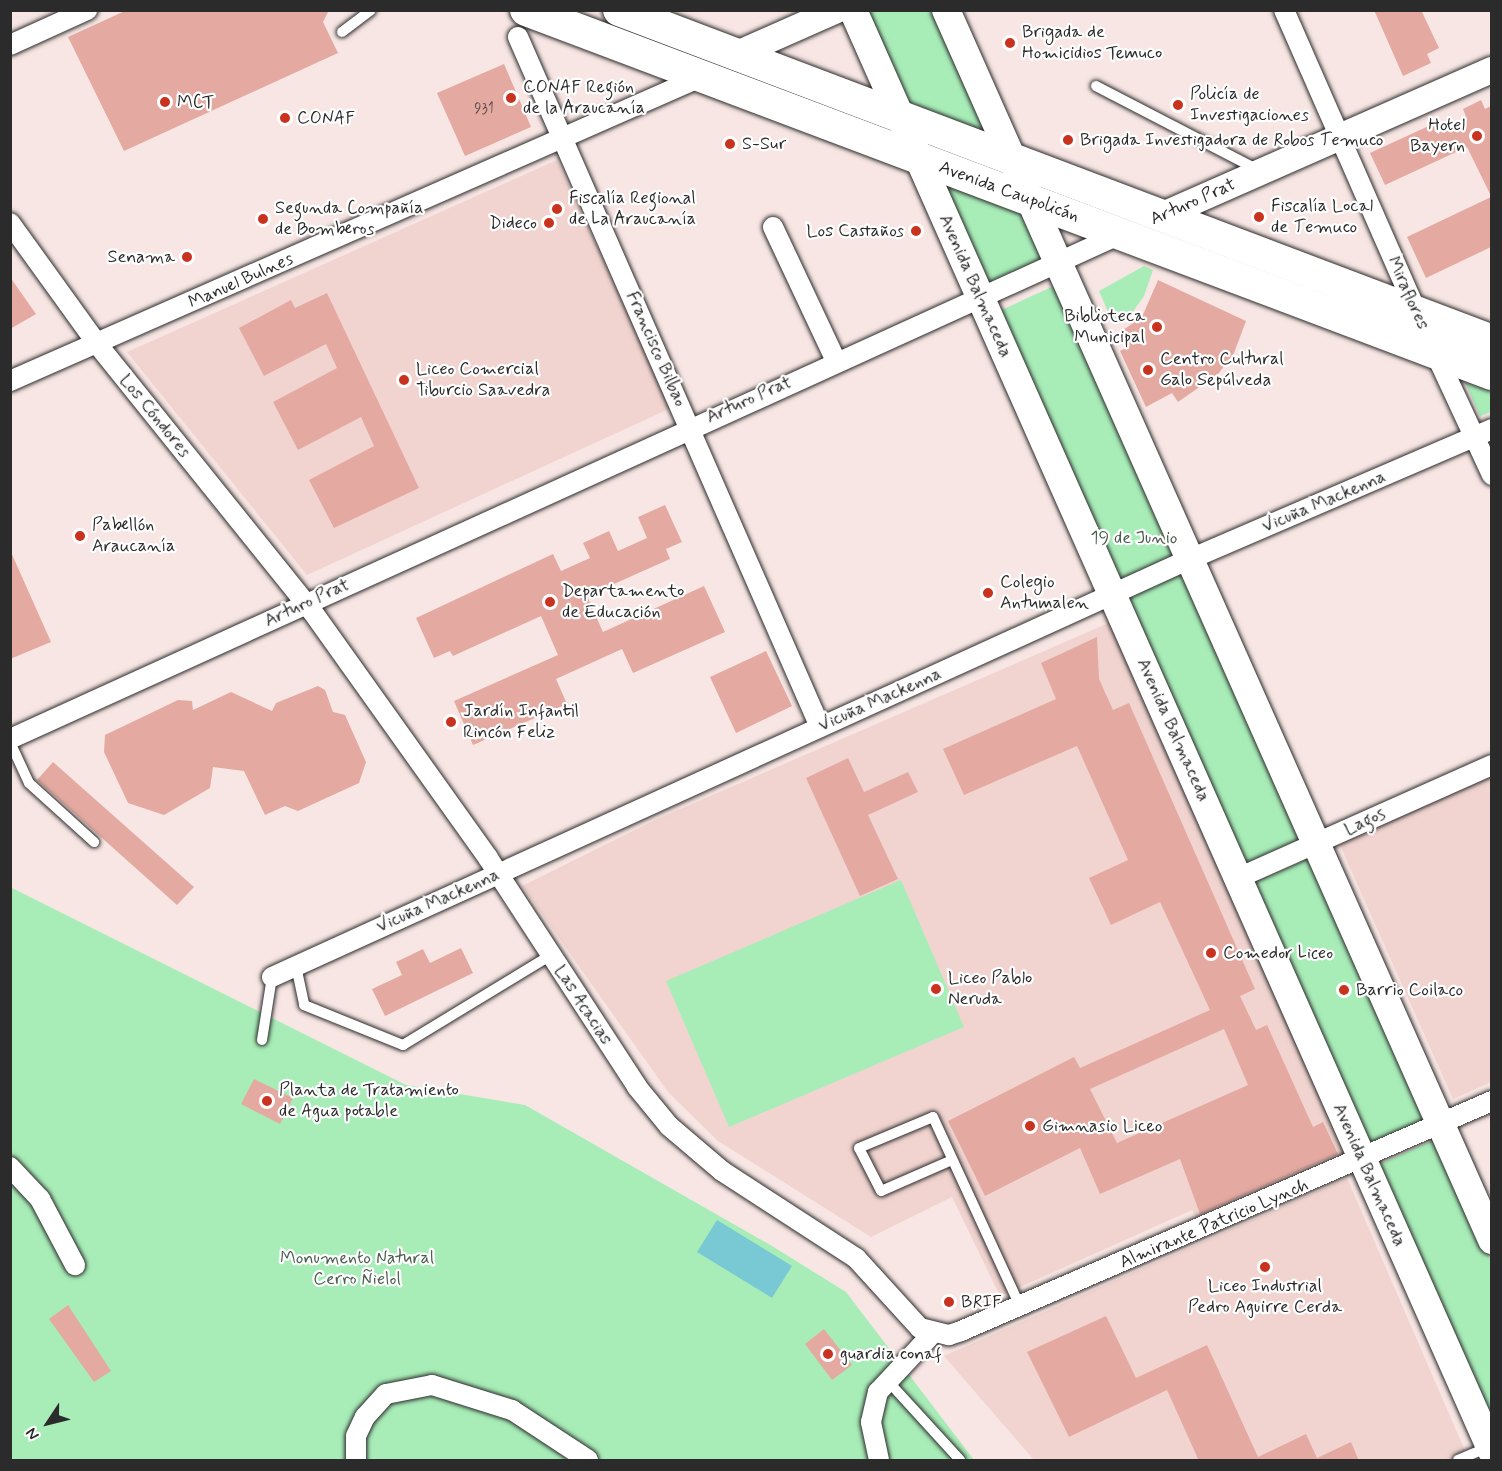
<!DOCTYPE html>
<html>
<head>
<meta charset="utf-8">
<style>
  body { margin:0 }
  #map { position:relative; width:1502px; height:1471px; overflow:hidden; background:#f7e6e3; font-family:Mynerve,sans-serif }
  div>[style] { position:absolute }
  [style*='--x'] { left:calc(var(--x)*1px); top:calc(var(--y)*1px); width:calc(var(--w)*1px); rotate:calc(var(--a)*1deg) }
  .built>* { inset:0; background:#f1d4d0 }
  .green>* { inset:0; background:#a8edb8 }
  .water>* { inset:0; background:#79c9d4 }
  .building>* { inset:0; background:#e4aaa2 }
  .roads { filter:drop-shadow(0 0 2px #2b2b2b) drop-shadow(0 0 2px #2b2b2b) }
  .service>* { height:10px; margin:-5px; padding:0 5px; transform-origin:5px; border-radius:5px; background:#fff }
  .minor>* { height:20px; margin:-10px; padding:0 10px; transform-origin:10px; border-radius:10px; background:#fff }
  .tertiary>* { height:26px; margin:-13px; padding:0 13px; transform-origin:13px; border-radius:13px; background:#fff }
  .secondary>* { height:28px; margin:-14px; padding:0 14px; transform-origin:14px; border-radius:14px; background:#fff }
  .primary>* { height:32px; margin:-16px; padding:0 16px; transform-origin:16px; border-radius:16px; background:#fff }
  .dots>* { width:16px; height:16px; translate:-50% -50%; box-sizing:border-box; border:3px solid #fff; border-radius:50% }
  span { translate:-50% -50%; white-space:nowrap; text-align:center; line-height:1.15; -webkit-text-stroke:4.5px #fff; paint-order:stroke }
  .number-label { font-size:15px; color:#594b49 }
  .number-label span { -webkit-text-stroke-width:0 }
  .poi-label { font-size:18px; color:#2b2b2b }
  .left { translate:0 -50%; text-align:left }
  .right { translate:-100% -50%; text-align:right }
  .street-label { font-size:18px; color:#2b2b2b }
  .park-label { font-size:18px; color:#4a5c4e }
  .frame { position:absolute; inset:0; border:12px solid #2b2b2b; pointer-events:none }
  .north { position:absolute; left:18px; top:1393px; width:60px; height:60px; -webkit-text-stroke:4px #fff; paint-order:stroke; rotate:235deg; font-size:16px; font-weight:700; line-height:24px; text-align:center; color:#2b2b2b }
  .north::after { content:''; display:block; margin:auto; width:21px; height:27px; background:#2b2b2b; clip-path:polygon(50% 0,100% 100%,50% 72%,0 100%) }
</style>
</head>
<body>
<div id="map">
  <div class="built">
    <div style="clip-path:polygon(557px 160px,671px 408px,307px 575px,127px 352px)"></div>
    <div style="clip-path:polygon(1111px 622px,1352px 1157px,1199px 1224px,1192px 1210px,1000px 1296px,952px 1197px,871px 1237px,718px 1141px,668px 1092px,522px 886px,655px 820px)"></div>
    <div style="clip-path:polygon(1491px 776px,1491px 1082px,1453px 1099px,1339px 843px)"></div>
    <div style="clip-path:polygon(1347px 1178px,1469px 1460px,1034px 1460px,944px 1356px)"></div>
  </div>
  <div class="green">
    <div style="clip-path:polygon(862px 11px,938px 11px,1001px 150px,902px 111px)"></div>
    <div style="clip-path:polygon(932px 172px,1022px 203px,1047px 260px,984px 288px)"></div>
    <div style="clip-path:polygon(1144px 266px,1153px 270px,1144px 296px,1132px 313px,1113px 323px,1099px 291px)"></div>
    <div style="clip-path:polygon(1058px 284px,1183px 556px,1115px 587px,995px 313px)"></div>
    <div style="clip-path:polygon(1465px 382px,1491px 391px,1491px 412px,1480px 416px)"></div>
    <div style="clip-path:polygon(1186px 569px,1307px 839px,1242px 867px,1124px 600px)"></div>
    <div style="clip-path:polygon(1312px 857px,1427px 1119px,1368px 1146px,1252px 883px)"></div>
    <div style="clip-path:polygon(901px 880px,964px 1027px,729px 1127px,666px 981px)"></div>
    <div style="clip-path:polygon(10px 887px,406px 1085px,525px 1105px,772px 1246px,846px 1292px,974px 1460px,11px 1460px)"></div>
    <div style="clip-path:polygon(1436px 1139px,1491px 1261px,1491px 1424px,1377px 1165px)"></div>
  </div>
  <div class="water">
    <div style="clip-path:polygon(717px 1220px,792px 1266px,772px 1298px,697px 1252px)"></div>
  </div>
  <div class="building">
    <div style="clip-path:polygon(127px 10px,329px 10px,323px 22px,338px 53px,124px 151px,68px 37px)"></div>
    <div style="clip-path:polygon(1374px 10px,1421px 10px,1439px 48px,1427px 54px,1431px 63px,1403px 76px)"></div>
    <div style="clip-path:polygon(504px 64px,531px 127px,465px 156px,437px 93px)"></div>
    <div style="clip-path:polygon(1481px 100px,1485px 109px,1491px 106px,1491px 196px,1467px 147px,1385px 185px,1370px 153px,1433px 124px,1437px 133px,1467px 119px,1463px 109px)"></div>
    <div style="clip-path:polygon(1491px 197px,1491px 247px,1426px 278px,1407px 237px)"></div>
    <div style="clip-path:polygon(10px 277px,36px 314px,10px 329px)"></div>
    <div style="clip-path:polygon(1158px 280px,1246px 321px,1234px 353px,1218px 374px,1178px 402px,1172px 393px,1146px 407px,1120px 351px,1128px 347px,1120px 332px,1142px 317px)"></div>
    <div style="clip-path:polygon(327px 293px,419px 488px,334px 528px,309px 480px,374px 446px,361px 417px,298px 450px,273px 402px,337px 368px,326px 344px,264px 376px,239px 328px,291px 300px,295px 308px)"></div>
    <div style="clip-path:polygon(665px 505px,682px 542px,666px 549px,670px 559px,587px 596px,603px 632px,704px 586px,725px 632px,633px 673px,622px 649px,556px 679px,567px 704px,473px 745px,454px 701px,558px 655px,541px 616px,453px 656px,450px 651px,434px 658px,416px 618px,553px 554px,561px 571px,590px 558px,583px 543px,609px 531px,618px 551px,647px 538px,638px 517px)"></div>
    <div style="clip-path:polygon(10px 550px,51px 642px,10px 659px)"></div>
    <div style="clip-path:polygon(evenodd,1097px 637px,1099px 679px,1113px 710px,1129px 703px,1255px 989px,1240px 996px,1256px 1030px,1267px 1025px,1313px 1127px,1323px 1122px,1338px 1154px,1200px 1214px,1180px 1159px,1100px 1194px,1080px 1148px,985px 1196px,948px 1121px,1074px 1057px,1080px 1068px,1210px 1010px,1160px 902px,1111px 925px,1089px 878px,1128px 860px,1077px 746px,964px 795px,943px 749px,1056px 699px,1041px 663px,1097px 637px,1224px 1029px,1248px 1085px,1117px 1143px,1090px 1089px,1224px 1029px)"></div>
    <div style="clip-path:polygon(766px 651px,792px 706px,736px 733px,710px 677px)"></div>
    <div style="clip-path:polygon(318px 686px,325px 690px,333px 712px,345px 715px,366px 762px,359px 783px,298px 811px,285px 806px,265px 815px,244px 771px,213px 767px,210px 788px,164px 815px,128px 803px,104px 752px,105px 735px,178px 700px,192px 701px,193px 710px,231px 692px,272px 711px,276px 703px)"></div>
    <div style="clip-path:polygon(848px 758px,864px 792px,908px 772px,918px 792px,868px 815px,898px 879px,860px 896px,806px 778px)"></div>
    <div style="clip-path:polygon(53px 762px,194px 887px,177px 905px,37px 780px)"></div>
    <div style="clip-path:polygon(461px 948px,473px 973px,385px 1016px,372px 989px,402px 975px,396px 962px,423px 949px,430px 963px)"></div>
    <div style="clip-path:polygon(254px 1079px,293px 1098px,280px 1124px,241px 1104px)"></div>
    <div style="clip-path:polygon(68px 1305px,111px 1371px,94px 1382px,49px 1319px)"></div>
    <div style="clip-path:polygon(1106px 1316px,1136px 1378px,1207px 1345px,1258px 1457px,1306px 1434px,1317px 1458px,1351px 1442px,1359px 1461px,1199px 1461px,1167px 1390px,1069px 1437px,1027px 1352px)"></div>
    <div style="clip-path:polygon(824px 1329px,852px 1365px,832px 1380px,805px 1344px)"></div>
  </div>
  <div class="roads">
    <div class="service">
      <div style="--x:342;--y:32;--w:36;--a:-37"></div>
      <div style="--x:1096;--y:86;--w:182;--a:27.4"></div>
      <div style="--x:10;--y:742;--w:45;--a:65.1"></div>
      <div style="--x:29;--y:783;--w:88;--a:42.2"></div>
      <div style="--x:296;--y:966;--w:40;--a:78"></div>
      <div style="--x:304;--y:1005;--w:107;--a:22"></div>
      <div style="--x:403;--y:1045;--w:173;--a:-31.3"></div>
      <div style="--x:262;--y:1040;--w:64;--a:-81"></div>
      <div style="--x:952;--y:1160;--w:77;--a:156.4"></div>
      <div style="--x:881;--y:1191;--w:48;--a:-117.1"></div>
      <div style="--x:859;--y:1148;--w:80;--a:-22.7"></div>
      <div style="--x:933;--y:1117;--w:208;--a:65.3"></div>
      <div style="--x:886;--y:1379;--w:110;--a:47.6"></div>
      <div style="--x:1458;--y:1460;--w:33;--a:-23"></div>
    </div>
    <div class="minor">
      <div style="--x:1284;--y:10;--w:333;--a:66.3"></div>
      <div style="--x:518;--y:37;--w:753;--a:66.36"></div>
      <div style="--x:10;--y:45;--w:85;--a:-24.4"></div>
      <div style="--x:10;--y:223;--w:150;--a:54.2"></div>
      <div style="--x:98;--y:345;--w:341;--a:51.2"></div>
      <div style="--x:312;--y:611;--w:303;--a:54.5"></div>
      <div style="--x:488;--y:858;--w:273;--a:56.9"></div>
      <div style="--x:637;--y:1087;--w:50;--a:50.6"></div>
      <div style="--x:669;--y:1126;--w:70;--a:40.3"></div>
      <div style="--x:722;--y:1171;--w:160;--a:33"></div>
      <div style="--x:856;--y:1258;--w:95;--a:47.6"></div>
      <div style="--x:920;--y:1328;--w:30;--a:14"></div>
      <div style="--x:949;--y:1335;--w:13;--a:-18"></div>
      <div style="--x:961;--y:1331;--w:579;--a:-23.42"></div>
      <div style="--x:773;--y:227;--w:148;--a:64.8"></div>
      <div style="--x:1434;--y:350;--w:138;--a:65.1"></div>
      <div style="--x:10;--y:381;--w:755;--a:-23.75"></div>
      <div style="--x:10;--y:739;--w:1225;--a:-24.45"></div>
      <div style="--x:1238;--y:878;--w:278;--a:-24"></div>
      <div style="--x:272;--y:977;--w:999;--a:-24.49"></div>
      <div style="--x:1181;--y:563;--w:339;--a:-23.3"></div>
      <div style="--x:10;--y:1167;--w:44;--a:46.8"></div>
      <div style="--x:40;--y:1199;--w:75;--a:62.1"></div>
      <div style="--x:356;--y:1460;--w:24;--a:-90"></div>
      <div style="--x:356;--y:1436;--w:21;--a:-65"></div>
      <div style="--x:365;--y:1417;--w:31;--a:-48"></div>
      <div style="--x:386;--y:1394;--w:47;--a:-11.1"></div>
      <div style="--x:432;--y:1385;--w:84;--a:17.4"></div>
      <div style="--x:512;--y:1410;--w:91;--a:33.3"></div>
      <div style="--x:879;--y:1460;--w:39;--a:-102"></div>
      <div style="--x:871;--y:1422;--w:31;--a:-77"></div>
      <div style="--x:878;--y:1392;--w:81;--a:-47"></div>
    </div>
    <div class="tertiary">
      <div style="--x:735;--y:55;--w:111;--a:-23.8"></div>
      <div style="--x:1163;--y:215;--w:360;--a:-23.8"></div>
    </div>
    <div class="secondary">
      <div style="--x:853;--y:10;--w:1576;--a:66.09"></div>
      <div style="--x:946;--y:10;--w:1346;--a:66.06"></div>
    </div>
    <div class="primary">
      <div style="--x:526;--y:10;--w:1032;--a:20.65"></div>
      <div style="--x:619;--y:10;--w:934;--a:20.76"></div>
    </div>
  </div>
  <div class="dots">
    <div style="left:1010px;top:43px;background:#c8321e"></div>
    <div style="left:511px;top:98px;background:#c8321e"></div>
    <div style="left:165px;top:102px;background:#c8321e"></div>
    <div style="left:1178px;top:105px;background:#c8321e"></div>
    <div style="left:285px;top:118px;background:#c8321e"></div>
    <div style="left:1477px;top:136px;background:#c8321e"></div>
    <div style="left:1068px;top:140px;background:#c8321e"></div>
    <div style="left:730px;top:144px;background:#c8321e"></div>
    <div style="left:557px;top:209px;background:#c8321e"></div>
    <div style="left:1259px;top:217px;background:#c8321e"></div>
    <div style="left:263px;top:219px;background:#c8321e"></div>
    <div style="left:549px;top:223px;background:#c8321e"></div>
    <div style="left:916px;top:231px;background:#c8321e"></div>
    <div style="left:187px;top:257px;background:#c8321e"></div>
    <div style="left:1157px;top:327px;background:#c8321e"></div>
    <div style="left:1148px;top:370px;background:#c8321e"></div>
    <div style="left:404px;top:380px;background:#c8321e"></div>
    <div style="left:80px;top:536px;background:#c8321e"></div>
    <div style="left:988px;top:593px;background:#c8321e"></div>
    <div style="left:550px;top:602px;background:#c8321e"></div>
    <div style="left:451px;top:722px;background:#c8321e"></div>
    <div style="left:1211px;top:953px;background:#c8321e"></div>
    <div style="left:936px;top:989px;background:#c8321e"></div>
    <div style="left:1344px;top:990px;background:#c8321e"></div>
    <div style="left:267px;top:1101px;background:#c8321e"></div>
    <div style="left:1030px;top:1126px;background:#c8321e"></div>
    <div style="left:1265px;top:1267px;background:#c8321e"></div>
    <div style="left:949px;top:1302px;background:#c8321e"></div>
    <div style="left:828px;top:1354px;background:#c8321e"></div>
  </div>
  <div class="number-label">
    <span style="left:484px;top:110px">931</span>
  </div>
  <div class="poi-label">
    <span class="left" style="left:1022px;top:43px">Brigada de<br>Homicidios Temuco</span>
    <span class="left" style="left:523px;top:98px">CONAF Región<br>de la Araucanía</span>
    <span class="left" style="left:1190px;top:105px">Policía de<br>Investigaciones</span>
    <span class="left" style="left:177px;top:102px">MCT</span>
    <span class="left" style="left:297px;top:118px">CONAF</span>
    <span class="right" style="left:1465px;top:136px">Hotel<br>Bayern</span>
    <span class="left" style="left:1080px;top:140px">Brigada Investigadora de Robos Temuco</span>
    <span class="left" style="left:742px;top:144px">S-Sur</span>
    <span class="left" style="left:569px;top:209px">Fiscalía Regional<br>de La Araucanía</span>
    <span class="left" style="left:1271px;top:217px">Fiscalía Local<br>de Temuco</span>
    <span class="left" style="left:275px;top:219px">Segunda Compañía<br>de Bomberos</span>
    <span class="right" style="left:537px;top:223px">Dideco</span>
    <span class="right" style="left:904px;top:231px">Los Castaños</span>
    <span class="right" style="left:175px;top:257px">Senama</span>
    <span class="right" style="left:1145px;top:327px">Biblioteca<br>Municipal</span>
    <span class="left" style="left:1160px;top:370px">Centro Cultural<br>Galo Sepúlveda</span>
    <span class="left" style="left:416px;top:380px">Liceo Comercial<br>Tiburcio Saavedra</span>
    <span class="left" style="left:92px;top:536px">Pabellón<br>Araucanía</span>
    <span class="left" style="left:1000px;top:593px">Colegio<br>Antumalen</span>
    <span class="left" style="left:562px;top:602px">Departamento<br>de Educación</span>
    <span class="left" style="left:463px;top:722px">Jardín Infantil<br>Rincón Feliz</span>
    <span class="left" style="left:1223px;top:953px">Comedor Liceo</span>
    <span class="left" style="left:948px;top:989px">Liceo Pablo<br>Neruda</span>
    <span class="left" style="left:1356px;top:990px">Barrio Coilaco</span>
    <span class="left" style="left:279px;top:1101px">Planta de Tratamiento<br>de Agua potable</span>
    <span class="left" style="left:1042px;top:1126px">Gimnasio Liceo</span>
    <span style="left:1265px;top:1297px">Liceo Industrial<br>Pedro Aguirre Cerda</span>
    <span class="left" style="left:961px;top:1302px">BRIF</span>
    <span class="left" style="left:840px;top:1354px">guardia conaf</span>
  </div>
  <div class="street-label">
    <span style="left:1009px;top:192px;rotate:20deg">Avenida Caupolicán</span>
    <span style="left:1193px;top:202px;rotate:-24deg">Arturo Prat</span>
    <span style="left:241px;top:281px;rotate:-24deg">Manuel Bulnes</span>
    <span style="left:975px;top:286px;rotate:66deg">Avenida Balmaceda</span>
    <span style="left:1408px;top:293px;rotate:66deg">Miraflores</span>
    <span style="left:656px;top:349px;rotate:66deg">Francisco Bilbao</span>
    <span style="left:749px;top:400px;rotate:-24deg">Arturo Prat</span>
    <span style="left:155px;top:416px;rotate:51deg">Los Cóndores</span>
    <span style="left:1324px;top:502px;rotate:-23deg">Vicuña Mackenna</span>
    <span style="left:307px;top:603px;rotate:-25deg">Arturo Prat</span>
    <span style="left:880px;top:700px;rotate:-24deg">Vicuña Mackenna</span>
    <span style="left:1173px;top:730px;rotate:66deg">Avenida Balmaceda</span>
    <span style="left:1365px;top:822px;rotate:-24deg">Lagos</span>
    <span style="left:438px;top:901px;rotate:-24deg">Vicuña Mackenna</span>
    <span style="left:583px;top:1005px;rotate:57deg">Las Acacias</span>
    <span style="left:1369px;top:1175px;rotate:66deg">Avenida Balmaceda</span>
    <span style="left:1214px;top:1224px;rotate:-23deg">Almirante Patricio Lynch</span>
  </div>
  <div class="park-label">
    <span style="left:1134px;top:538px">19 de Junio</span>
    <span style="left:357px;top:1269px">Monumento Natural<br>Cerro Ñielol</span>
  </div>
  <div class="frame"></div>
  <div class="north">N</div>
</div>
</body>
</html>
